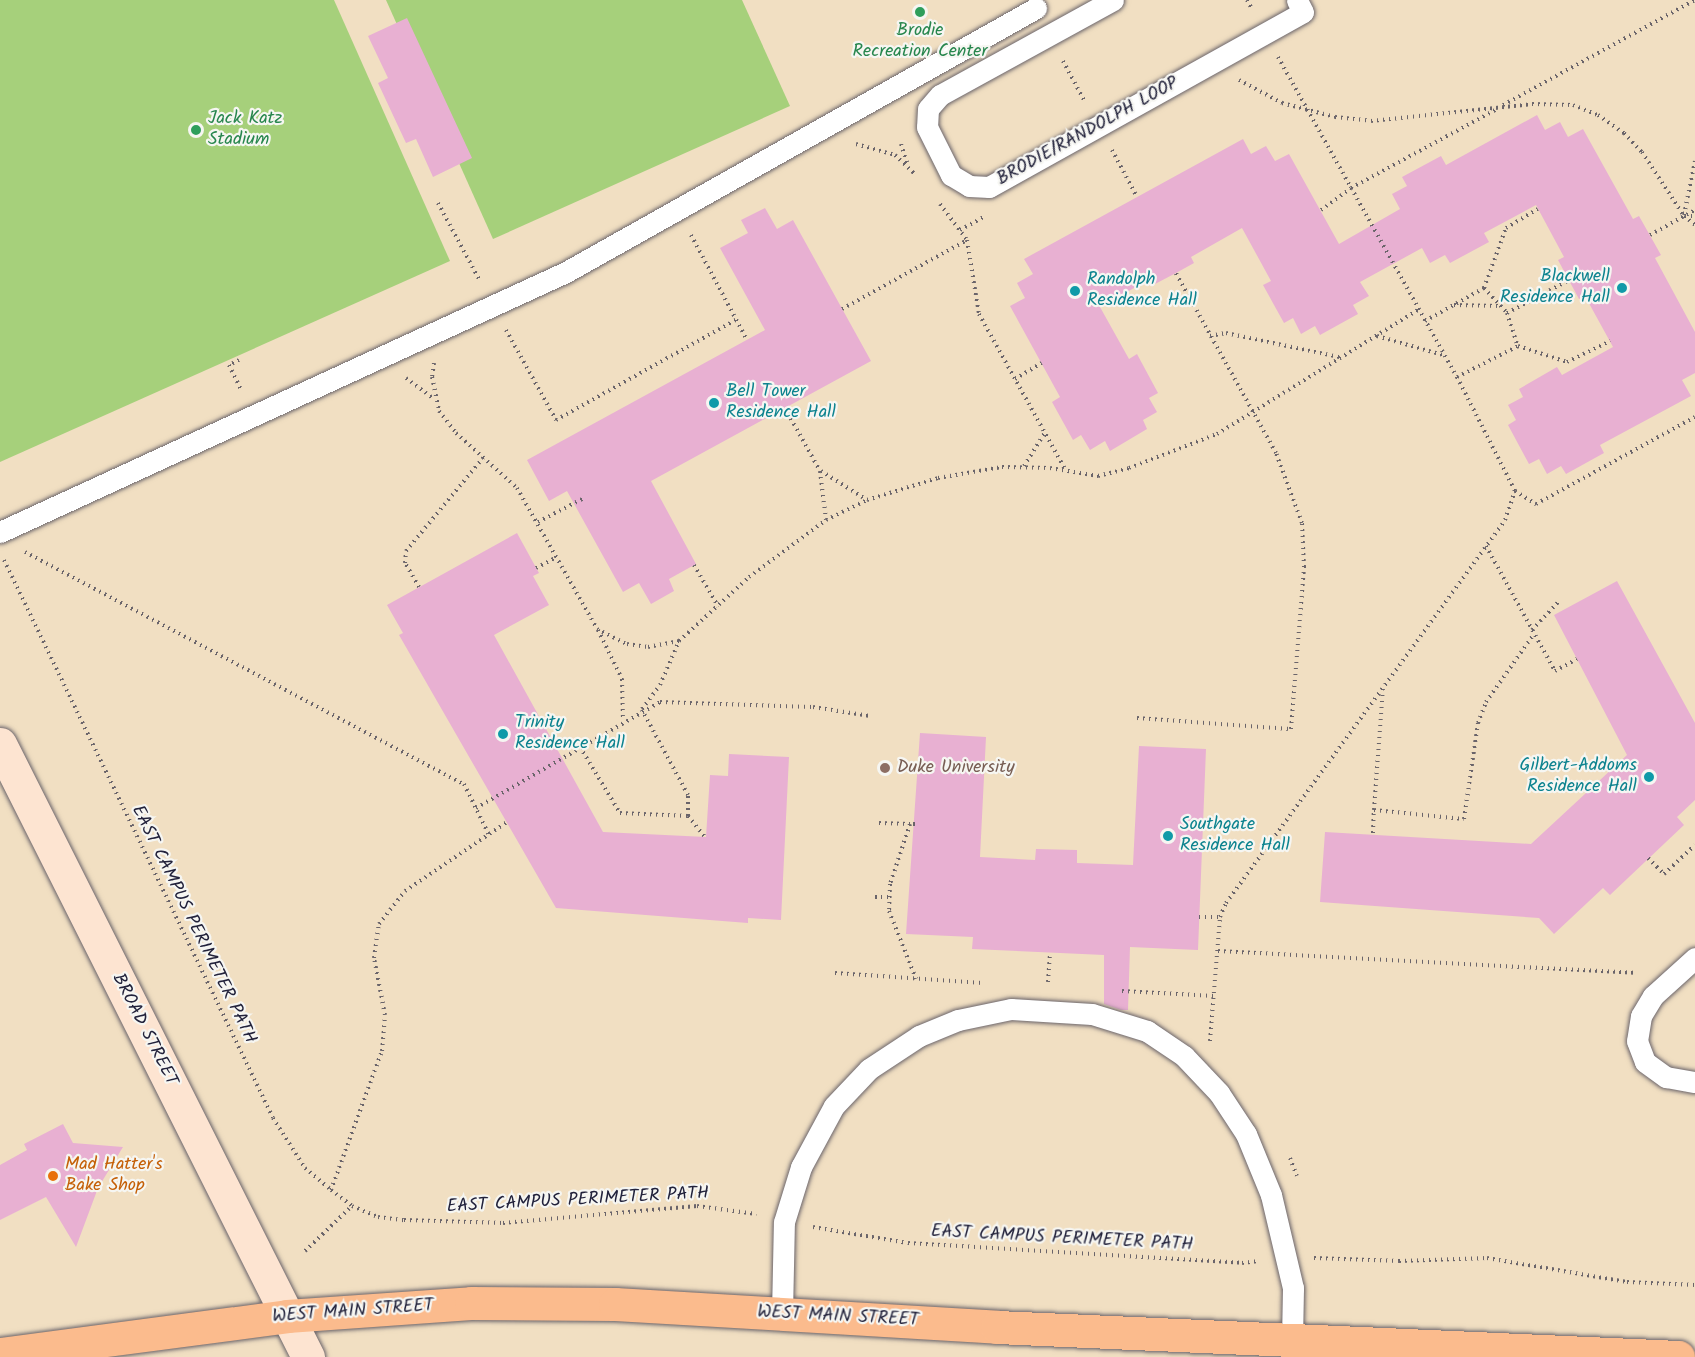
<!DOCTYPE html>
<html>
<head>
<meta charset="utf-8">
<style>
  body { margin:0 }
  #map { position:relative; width:1695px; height:1357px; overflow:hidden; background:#f1dfc2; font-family:Kalam,sans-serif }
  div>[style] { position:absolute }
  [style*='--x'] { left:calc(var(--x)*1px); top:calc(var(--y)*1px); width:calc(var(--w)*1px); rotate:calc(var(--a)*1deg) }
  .green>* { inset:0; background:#a6d07b }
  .building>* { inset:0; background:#e8b0d2 }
  .path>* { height:4px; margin-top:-2px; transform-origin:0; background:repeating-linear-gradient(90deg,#6a646a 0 1.5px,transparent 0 6px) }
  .roads { filter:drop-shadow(0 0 2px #6a646a) drop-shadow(0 0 2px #6a646a) }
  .lane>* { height:21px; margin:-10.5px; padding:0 10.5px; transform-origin:10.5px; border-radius:10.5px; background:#fff }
  .secondary>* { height:33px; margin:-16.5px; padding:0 16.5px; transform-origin:16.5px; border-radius:16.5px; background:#fde4d1 }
  .primary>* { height:33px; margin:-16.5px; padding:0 16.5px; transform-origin:16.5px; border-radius:16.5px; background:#fbbb8d }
  .dots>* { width:16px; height:16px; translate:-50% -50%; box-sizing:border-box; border:3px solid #f6f6f2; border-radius:50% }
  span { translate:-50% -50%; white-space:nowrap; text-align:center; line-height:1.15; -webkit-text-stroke:4.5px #f6f6f2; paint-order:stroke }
  .leisure-label { font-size:18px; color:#27864d }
  .left { translate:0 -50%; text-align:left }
  .street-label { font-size:18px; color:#22223b }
  .culture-label { font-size:18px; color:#0d838f }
  .right { translate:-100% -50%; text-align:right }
  .education-label { font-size:18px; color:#785e54 }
  .food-label { font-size:18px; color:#c56008 }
</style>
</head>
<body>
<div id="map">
  <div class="green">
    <div style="clip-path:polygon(0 0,334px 0,450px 261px,0 462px)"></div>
    <div style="clip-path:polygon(386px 0,742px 0,790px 106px,493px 239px)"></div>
  </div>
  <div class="building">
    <div style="clip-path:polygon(407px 18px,472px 158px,433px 177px,416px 139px,406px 143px,378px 83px,388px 78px,368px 36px)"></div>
    <div style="clip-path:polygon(1537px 115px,1545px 130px,1560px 122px,1568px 137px,1583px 129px,1633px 219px,1639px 216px,1661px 255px,1655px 258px,1695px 332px,1695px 373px,1682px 380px,1691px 396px,1600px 445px,1604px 453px,1566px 474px,1561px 466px,1547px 474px,1539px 459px,1529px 464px,1508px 425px,1516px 420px,1508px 405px,1523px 397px,1519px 389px,1557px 367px,1562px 375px,1613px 347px,1585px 296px,1579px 299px,1558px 260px,1564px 257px,1536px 205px,1484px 233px,1489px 242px,1450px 263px,1445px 255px,1430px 263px,1422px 248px,1360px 282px,1369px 296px,1353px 305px,1358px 314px,1320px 335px,1315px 326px,1301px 334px,1293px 318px,1284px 323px,1263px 285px,1271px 281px,1242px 228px,1191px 257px,1194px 263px,1176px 273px,1155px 284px,1152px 278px,1100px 307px,1129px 359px,1137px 354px,1158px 393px,1149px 398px,1157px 412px,1143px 420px,1147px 429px,1110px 451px,1105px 441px,1090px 450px,1081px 435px,1073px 440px,1052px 402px,1060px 397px,1010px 306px,1025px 298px,1017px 283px,1033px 274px,1024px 259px,1243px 139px,1251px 154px,1266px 146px,1275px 161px,1289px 154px,1339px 244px,1400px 209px,1392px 194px,1407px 186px,1402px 177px,1441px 156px,1446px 165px)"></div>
    <div style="clip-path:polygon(765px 208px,777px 229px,793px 220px,871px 361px,651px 481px,696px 564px,669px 579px,674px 591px,651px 604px,639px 583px,623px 592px,567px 491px,549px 501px,527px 460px,765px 330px,720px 248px,748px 233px,741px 220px)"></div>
    <div style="clip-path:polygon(517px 533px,539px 573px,533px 576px,549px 605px,494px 635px,603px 832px,706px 837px,710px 775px,728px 776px,729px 754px,789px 757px,781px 920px,748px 918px,748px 923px,556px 908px,399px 635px,403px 633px,387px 605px)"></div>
    <div style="clip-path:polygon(1617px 581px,1695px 723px,1695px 800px,1677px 817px,1684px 825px,1610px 895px,1603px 888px,1554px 934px,1539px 918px,1320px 902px,1325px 832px,1531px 844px,1627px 755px,1554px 615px)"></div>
    <div style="clip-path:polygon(920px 733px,986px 737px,980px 857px,1035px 860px,1036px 849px,1077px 850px,1077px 863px,1133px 865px,1139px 746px,1206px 749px,1198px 950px,1130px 947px,1128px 1010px,1121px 1010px,1104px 1004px,1104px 955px,972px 949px,973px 937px,906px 934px)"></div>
    <div style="clip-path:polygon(63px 1124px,73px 1143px,123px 1147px,98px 1188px,76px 1247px,46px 1197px,0 1220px,0 1165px,27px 1150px,24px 1144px)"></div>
  </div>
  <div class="path">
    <div style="--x:1247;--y:0;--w:10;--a:61"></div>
    <div style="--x:1278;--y:57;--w:367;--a:60.8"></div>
    <div style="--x:1457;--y:377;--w:128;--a:63"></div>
    <div style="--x:1515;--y:491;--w:25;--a:32"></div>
    <div style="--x:1536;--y:504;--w:181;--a:-28.7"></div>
    <div style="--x:1063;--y:61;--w:47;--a:61.8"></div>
    <div style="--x:1239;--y:80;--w:49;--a:28.1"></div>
    <div style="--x:1282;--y:103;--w:55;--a:14.8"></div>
    <div style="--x:1335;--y:117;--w:36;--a:6"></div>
    <div style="--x:1371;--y:121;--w:162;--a:-6"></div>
    <div style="--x:1532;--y:104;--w:41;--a:1.4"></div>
    <div style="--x:1573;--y:105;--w:27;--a:22"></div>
    <div style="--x:1598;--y:115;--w:32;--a:35"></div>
    <div style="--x:1624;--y:133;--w:26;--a:47"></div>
    <div style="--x:1642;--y:152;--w:77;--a:56.7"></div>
    <div style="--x:1684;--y:216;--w:14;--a:39"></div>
    <div style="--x:1503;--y:105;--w:219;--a:-28.7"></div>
    <div style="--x:856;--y:144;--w:41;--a:15.8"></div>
    <div style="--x:895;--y:155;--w:29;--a:44"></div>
    <div style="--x:901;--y:144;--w:20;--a:72"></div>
    <div style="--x:1112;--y:150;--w:53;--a:62"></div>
    <div style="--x:438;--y:203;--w:89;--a:61.7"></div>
    <div style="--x:940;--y:204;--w:45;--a:53.1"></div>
    <div style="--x:967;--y:240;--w:75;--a:80.8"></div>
    <div style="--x:979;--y:314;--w:179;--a:61"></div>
    <div style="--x:1321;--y:210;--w:37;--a:-36"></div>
    <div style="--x:1351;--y:188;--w:166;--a:-28.4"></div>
    <div style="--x:1684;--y:215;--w:55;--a:-78.5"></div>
    <div style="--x:1685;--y:216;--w:10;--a:0"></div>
    <div style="--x:960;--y:230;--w:26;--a:-29"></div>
    <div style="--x:691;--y:235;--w:119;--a:61.9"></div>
    <div style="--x:1650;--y:235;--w:51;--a:-29.1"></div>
    <div style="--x:1484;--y:288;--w:34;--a:47"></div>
    <div style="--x:1507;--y:313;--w:35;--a:72"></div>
    <div style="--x:1454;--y:305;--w:46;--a:1.2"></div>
    <div style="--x:842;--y:309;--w:143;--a:-28.9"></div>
    <div style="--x:1507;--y:313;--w:70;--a:-28"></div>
    <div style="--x:1425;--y:321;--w:68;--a:-29.2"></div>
    <div style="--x:1484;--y:288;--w:64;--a:-69.9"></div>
    <div style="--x:1506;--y:228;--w:37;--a:-31"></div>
    <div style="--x:506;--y:330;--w:103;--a:60.9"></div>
    <div style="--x:556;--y:420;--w:206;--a:-29.1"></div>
    <div style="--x:1210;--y:336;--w:16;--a:-11"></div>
    <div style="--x:1226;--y:333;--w:116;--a:12"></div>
    <div style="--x:1377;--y:336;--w:69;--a:16.1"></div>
    <div style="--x:239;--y:360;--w:11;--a:153"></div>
    <div style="--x:229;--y:365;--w:28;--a:64"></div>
    <div style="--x:434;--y:363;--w:14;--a:98"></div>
    <div style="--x:432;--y:377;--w:35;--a:78"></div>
    <div style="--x:439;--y:411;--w:28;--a:52"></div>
    <div style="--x:456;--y:433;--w:82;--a:42"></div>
    <div style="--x:517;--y:488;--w:162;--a:60.4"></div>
    <div style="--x:597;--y:629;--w:34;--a:27"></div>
    <div style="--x:627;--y:644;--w:21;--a:8"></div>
    <div style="--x:648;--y:647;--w:32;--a:-11"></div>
    <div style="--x:679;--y:641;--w:95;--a:-42.4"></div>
    <div style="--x:749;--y:577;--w:96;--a:-36.5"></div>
    <div style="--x:826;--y:520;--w:46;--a:-26"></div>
    <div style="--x:867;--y:500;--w:74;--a:-17.2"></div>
    <div style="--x:938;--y:478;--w:65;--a:-9.8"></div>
    <div style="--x:1002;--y:467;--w:48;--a:1.2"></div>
    <div style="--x:1050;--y:468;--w:49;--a:9.5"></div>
    <div style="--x:1098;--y:476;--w:32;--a:-14"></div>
    <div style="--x:1129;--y:468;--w:94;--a:-21.1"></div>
    <div style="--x:1217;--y:434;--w:236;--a:-31.7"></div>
    <div style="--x:1457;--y:377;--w:68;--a:-26.9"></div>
    <div style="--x:1518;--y:346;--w:52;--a:18.1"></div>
    <div style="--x:1567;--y:362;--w:48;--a:-26"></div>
    <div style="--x:406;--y:378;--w:34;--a:37"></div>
    <div style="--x:1015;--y:379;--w:31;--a:-31"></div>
    <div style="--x:785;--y:408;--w:72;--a:60.9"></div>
    <div style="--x:820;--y:471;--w:49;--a:83"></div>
    <div style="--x:1024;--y:466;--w:40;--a:-58"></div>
    <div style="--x:821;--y:471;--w:54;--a:32.2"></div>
    <div style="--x:538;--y:522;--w:52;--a:-27.6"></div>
    <div style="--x:1486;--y:546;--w:143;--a:61.1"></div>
    <div style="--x:1555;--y:671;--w:25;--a:-29"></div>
    <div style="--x:25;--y:552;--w:497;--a:27.9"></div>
    <div style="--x:464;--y:784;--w:57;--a:63.9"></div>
    <div style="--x:4;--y:560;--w:619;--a:64.26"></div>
    <div style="--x:273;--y:1118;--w:59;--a:57.4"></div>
    <div style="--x:305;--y:1168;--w:34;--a:40"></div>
    <div style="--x:331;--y:1190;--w:26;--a:37"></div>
    <div style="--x:352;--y:1206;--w:28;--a:23"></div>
    <div style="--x:378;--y:1217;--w:26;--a:7"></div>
    <div style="--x:404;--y:1220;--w:99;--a:1.7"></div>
    <div style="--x:503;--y:1223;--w:195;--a:-5"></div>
    <div style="--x:697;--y:1206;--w:60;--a:7.7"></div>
    <div style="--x:694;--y:565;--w:48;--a:59.7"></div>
    <div style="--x:536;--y:568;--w:21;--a:-28"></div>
    <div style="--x:419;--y:587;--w:28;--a:-120"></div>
    <div style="--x:405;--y:563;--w:12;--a:-85"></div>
    <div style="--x:406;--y:551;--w:121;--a:-50.4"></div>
    <div style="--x:598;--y:630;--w:55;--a:63.9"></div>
    <div style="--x:622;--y:679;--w:42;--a:88.6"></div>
    <div style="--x:1532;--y:630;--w:41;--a:-47"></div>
    <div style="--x:642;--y:709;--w:30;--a:-53"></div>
    <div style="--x:660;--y:685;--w:48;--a:-66.6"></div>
    <div style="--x:1137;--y:718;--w:154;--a:4.1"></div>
    <div style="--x:1291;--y:729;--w:163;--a:-85.4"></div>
    <div style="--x:1304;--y:567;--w:44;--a:-92.6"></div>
    <div style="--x:1302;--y:523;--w:75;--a:-110.4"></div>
    <div style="--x:1276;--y:453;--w:206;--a:-119.1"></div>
    <div style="--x:580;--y:747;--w:77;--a:58.8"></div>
    <div style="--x:620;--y:813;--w:68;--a:2.5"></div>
    <div style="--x:688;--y:816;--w:21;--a:-90"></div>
    <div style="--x:688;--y:795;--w:97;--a:-118.4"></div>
    <div style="--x:476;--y:808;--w:212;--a:-29.9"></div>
    <div style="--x:660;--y:702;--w:153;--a:1.9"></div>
    <div style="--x:813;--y:707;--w:58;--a:9"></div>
    <div style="--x:1374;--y:810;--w:122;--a:-85.8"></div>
    <div style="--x:688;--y:816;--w:28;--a:51"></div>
    <div style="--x:879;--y:823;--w:31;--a:2"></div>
    <div style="--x:915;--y:824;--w:5;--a:180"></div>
    <div style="--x:910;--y:824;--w:63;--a:108.4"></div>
    <div style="--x:890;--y:884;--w:27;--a:92"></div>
    <div style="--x:889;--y:911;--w:73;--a:68.3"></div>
    <div style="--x:1373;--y:833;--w:23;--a:-88"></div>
    <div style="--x:1374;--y:810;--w:90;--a:5.7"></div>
    <div style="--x:1464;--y:819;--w:97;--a:-81.7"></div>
    <div style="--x:1478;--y:723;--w:22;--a:-69"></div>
    <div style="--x:1486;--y:702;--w:83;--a:-54.8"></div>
    <div style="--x:1648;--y:858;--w:23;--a:45"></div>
    <div style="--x:1664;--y:874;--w:42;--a:-43.1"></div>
    <div style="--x:875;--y:897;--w:14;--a:0"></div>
    <div style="--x:1199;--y:917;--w:21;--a:0"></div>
    <div style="--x:1218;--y:951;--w:417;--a:3"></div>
    <div style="--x:835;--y:973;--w:148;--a:3.9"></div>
    <div style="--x:1048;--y:982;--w:30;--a:-86"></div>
    <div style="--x:1122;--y:991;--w:92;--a:3.1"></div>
    <div style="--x:1210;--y:1041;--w:124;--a:-85.4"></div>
    <div style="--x:1220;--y:917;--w:15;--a:-67"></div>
    <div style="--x:1226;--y:903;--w:474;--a:-53.9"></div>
    <div style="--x:1505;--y:520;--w:31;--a:-71"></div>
    <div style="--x:1290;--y:1158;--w:19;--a:69"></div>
    <div style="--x:331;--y:1190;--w:148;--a:-69.9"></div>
    <div style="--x:382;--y:1051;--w:36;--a:-85"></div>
    <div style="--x:385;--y:1015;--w:58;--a:-100.9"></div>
    <div style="--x:374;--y:958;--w:34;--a:-82"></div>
    <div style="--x:379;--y:924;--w:42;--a:-51.8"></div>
    <div style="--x:405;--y:891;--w:123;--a:-34.1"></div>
    <div style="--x:813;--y:1227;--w:96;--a:9.6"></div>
    <div style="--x:908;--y:1243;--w:335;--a:3.4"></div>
    <div style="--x:1242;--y:1263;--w:17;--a:-7"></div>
    <div style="--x:305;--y:1251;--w:65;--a:-43.8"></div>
    <div style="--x:1314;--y:1258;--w:85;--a:2"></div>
    <div style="--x:1399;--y:1261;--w:88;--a:-2"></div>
    <div style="--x:1487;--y:1258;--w:142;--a:9.7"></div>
    <div style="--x:1627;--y:1282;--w:68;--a:2.5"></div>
  </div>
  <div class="roads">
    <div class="lane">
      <div style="--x:1113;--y:0;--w:197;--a:151.2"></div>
      <div style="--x:940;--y:95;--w:18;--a:131"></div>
      <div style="--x:928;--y:109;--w:18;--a:93"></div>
      <div style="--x:927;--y:127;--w:54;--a:63.4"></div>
      <div style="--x:951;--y:175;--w:21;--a:31"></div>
      <div style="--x:969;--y:186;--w:20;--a:3"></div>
      <div style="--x:989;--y:187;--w:359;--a:-29.1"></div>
      <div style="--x:1303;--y:12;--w:13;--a:-117"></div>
      <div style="--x:0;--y:532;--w:623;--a:-24.67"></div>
      <div style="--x:566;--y:272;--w:539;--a:-29.32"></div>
      <div style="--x:1695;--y:958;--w:57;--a:137.9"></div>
      <div style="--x:1653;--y:996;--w:23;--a:121"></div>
      <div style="--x:1641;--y:1016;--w:25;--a:99"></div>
      <div style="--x:1637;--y:1041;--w:22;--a:69"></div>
      <div style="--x:1645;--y:1062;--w:26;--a:36"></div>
      <div style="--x:1666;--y:1077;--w:29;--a:10"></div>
      <div style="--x:782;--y:1314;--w:92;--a:-88.8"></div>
      <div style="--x:784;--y:1222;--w:58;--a:-72.8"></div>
      <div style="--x:801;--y:1167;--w:69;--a:-61.6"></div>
      <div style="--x:834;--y:1106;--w:51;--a:-46.6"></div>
      <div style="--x:869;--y:1069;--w:60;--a:-33.4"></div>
      <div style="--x:919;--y:1036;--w:42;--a:-22.3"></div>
      <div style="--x:958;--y:1020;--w:54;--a:-11.7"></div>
      <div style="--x:1011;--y:1009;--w:81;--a:3.5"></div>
      <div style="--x:1092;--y:1014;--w:58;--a:17.2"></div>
      <div style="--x:1147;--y:1031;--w:45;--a:34"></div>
      <div style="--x:1184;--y:1056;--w:51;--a:46.6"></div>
      <div style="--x:1219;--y:1093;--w:49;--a:56.6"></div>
      <div style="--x:1246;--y:1134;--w:66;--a:67.7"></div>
      <div style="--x:1271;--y:1195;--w:96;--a:76.7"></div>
      <div style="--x:1293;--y:1288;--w:52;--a:91.1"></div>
    </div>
    <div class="secondary">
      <div style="--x:0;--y:744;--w:686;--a:63.32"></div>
    </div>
    <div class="primary">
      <div style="--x:0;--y:1354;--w:290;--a:-7.5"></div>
      <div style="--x:287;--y:1316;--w:184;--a:-4"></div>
      <div style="--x:471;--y:1303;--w:144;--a:0.4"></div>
      <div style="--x:615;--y:1304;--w:383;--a:3.4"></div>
      <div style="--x:997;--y:1327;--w:682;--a:2.52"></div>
    </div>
  </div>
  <div class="dots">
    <div style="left:920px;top:12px;background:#2e9e5b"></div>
    <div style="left:196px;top:130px;background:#2e9e5b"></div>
    <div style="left:1622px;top:288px;background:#0f9aa8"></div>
    <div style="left:1075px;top:291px;background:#0f9aa8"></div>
    <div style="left:714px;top:403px;background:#0f9aa8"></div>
    <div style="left:503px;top:734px;background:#0f9aa8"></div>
    <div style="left:885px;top:768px;background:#8d6e63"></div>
    <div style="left:1649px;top:777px;background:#0f9aa8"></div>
    <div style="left:1168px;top:836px;background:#0f9aa8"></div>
    <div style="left:53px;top:1176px;background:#e8710a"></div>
  </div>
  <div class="leisure-label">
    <span style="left:920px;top:42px">Brodie<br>Recreation Center</span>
    <span class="left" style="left:208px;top:130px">Jack Katz<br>Stadium</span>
  </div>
  <div class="street-label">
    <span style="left:1088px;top:132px;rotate:-29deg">BRODIE/RANDOLPH LOOP</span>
    <span style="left:193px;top:925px;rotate:64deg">EAST CAMPUS PERIMETER PATH</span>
    <span style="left:144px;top:1030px;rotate:63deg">BROAD STREET</span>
    <span style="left:578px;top:1201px;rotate:-3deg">EAST CAMPUS PERIMETER PATH</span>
    <span style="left:1062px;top:1239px;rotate:3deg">EAST CAMPUS PERIMETER PATH</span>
    <span style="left:353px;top:1312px;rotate:-4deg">WEST MAIN STREET</span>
    <span style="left:838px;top:1317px;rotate:3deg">WEST MAIN STREET</span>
  </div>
  <div class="culture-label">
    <span class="right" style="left:1610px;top:288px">Blackwell<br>Residence Hall</span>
    <span class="left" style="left:1087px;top:291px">Randolph<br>Residence Hall</span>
    <span class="left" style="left:726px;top:403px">Bell Tower<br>Residence Hall</span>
    <span class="left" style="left:515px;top:734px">Trinity<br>Residence Hall</span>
    <span class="right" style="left:1637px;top:777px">Gilbert-Addoms<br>Residence Hall</span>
    <span class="left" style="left:1180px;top:836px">Southgate<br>Residence Hall</span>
  </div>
  <div class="education-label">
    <span class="left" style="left:897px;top:768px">Duke University</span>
  </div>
  <div class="food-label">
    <span class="left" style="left:65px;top:1176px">Mad Hatter's<br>Bake Shop</span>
  </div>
</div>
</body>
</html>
